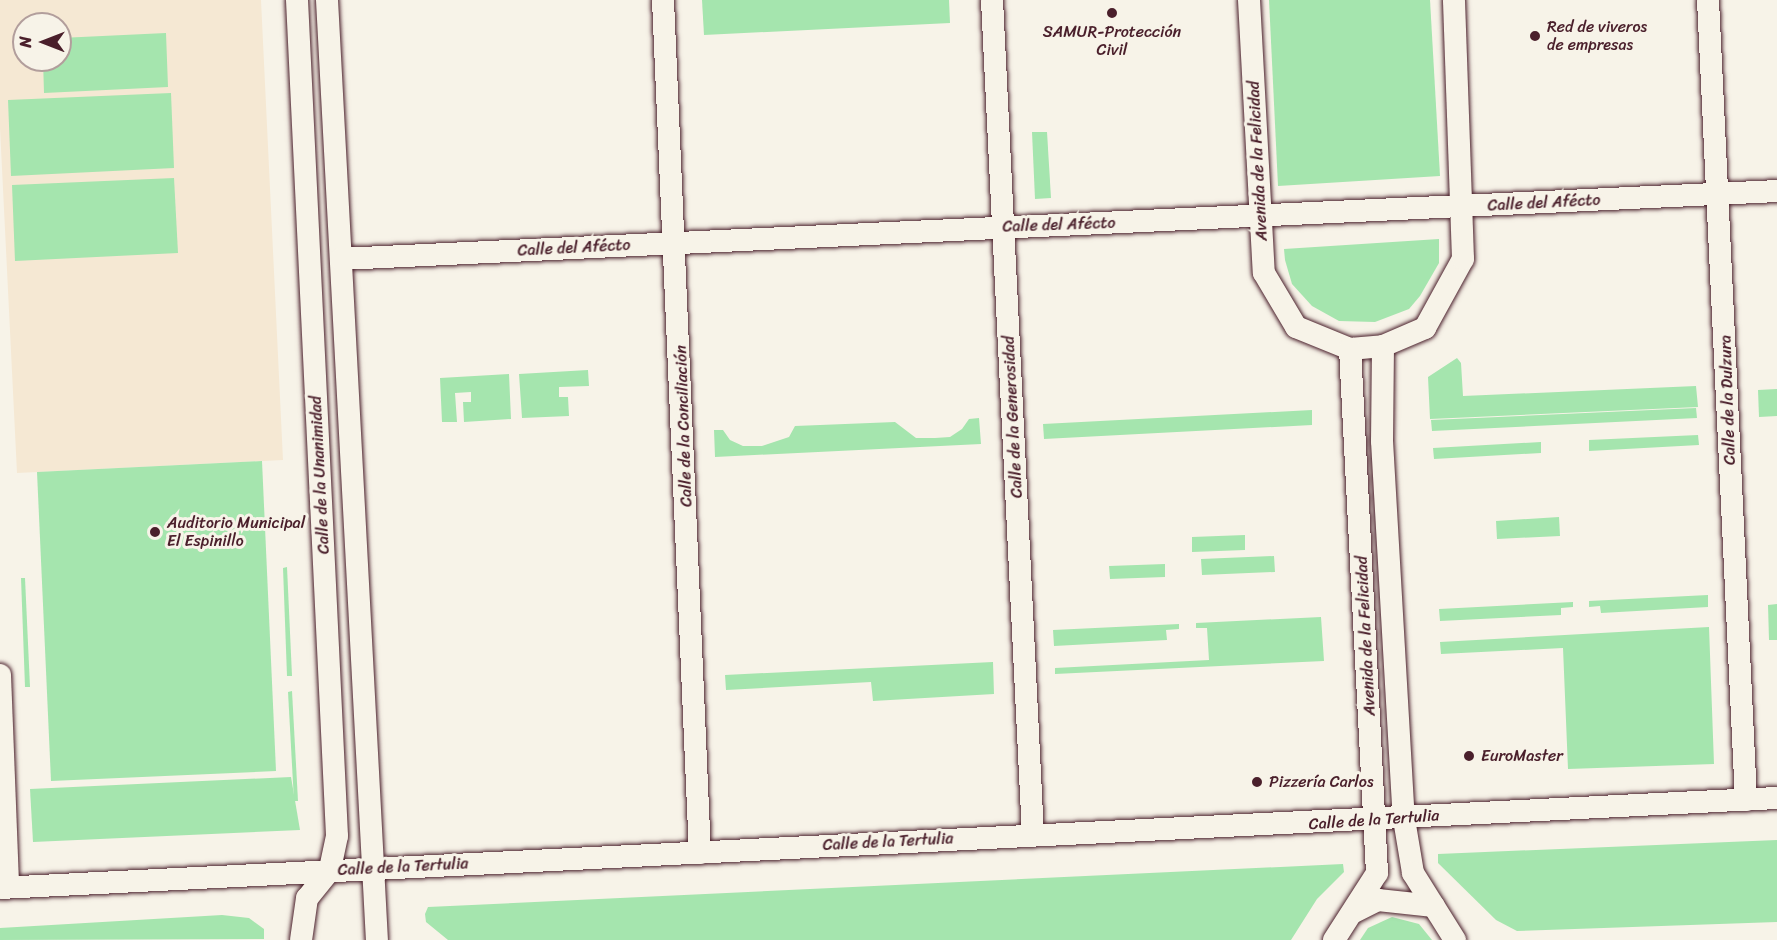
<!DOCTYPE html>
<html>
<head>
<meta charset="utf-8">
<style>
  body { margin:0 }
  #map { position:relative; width:1777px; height:940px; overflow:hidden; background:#f7f3e8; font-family:Sriracha,sans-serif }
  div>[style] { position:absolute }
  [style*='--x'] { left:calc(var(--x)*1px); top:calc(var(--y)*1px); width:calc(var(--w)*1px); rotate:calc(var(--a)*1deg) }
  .built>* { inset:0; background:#f5e8d3 }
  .green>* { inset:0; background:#a5e5ae }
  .roads { filter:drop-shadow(0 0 2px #4a1f2b) drop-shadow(0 0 2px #4a1f2b) }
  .street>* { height:22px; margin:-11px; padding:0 11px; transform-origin:11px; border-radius:11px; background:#f7f3e8 }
  .dots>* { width:16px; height:16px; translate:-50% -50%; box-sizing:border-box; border:3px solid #f7f3e8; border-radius:50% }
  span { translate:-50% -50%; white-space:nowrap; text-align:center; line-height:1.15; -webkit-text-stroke:6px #f7f3e8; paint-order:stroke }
  .poi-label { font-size:16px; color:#4a1f2b }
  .left { translate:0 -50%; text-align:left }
  .street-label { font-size:16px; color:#4a1f2b }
  .north { position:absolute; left:12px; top:12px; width:60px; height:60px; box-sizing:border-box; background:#f7f3e8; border:2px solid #b29e9c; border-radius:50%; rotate:270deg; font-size:16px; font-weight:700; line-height:24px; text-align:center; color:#4a1f2b }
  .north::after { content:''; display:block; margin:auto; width:21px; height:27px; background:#4a1f2b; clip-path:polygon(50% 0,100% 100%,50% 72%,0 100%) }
</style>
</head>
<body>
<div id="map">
  <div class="built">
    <div style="clip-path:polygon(evenodd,0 0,261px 0,283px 460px,17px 473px,0 128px,0 0,24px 24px,60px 24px,60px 60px,24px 60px,24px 24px)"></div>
  </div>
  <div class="green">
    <div style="clip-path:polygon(702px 0,949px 0,950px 23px,704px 35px)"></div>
    <div style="clip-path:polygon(1269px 0,1430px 0,1440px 176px,1278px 186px)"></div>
    <div style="clip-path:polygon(166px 33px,168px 87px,44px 93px,43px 60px,60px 60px,60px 38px)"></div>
    <div style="clip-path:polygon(171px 93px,174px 168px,11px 176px,8px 100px)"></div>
    <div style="clip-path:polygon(1032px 132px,1047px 132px,1051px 198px,1035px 199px)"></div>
    <div style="clip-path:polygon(174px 178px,178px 253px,15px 261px,12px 185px)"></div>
    <div style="clip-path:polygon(1439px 239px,1439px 263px,1420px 296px,1409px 309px,1375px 322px,1339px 321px,1312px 306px,1292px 284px,1285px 260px,1284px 249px)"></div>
    <div style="clip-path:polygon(1457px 358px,1461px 363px,1463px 396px,1696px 386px,1698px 407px,1430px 419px,1428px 377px)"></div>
    <div style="clip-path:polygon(588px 370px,589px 386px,559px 387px,559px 397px,568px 397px,569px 416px,522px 418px,519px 374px)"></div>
    <div style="clip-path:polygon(509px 374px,511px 419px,464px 422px,463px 402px,471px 402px,471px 392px,455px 393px,457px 422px,442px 422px,440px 378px)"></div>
    <div style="clip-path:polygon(1777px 389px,1777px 416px,1759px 417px,1758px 390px)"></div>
    <div style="clip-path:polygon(1696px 408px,1697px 418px,1432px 431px,1431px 420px)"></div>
    <div style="clip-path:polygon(1312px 410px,1312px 425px,1044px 439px,1043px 424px)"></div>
    <div style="clip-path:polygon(979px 418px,981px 444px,715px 457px,714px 430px,723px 430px,730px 440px,743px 446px,762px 446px,789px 437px,795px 426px,895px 422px,916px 438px,935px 438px,950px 437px,962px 429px,969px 419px)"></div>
    <div style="clip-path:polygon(1698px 435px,1699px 445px,1589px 451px,1589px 440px)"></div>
    <div style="clip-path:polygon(1541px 442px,1541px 453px,1434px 459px,1433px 448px)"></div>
    <div style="clip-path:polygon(262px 461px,276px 771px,51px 781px,37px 472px)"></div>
    <div style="clip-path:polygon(1559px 517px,1560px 536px,1497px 539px,1496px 521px)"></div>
    <div style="clip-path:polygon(1245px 535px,1245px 550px,1192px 552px,1192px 537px)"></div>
    <div style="clip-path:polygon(1274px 556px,1275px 572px,1202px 575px,1201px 559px)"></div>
    <div style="clip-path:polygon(1165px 564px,1165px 577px,1110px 579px,1109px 566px)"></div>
    <div style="clip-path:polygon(287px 567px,292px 676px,287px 676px,283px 568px)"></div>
    <div style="clip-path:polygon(21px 578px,25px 578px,30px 687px,25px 687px)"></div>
    <div style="clip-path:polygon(1708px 595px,1708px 607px,1601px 613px,1600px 606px,1589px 607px,1589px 601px)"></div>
    <div style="clip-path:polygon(1573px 602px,1573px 607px,1561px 608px,1561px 615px,1440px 621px,1439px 609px)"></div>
    <div style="clip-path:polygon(1777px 604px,1777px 640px,1769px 640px,1768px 605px)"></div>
    <div style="clip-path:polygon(1321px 617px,1324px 661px,1055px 674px,1055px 668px,1209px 660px,1207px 628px,1196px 628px,1196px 623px)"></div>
    <div style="clip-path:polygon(1179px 624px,1179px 629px,1166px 630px,1167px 640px,1054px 646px,1053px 630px)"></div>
    <div style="clip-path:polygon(1709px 627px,1714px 764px,1568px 769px,1563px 648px,1441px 654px,1440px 642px)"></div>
    <div style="clip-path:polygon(993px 662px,994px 694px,873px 701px,871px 682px,726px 690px,725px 675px)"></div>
    <div style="clip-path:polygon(292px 691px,298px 801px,294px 801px,288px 692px)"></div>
    <div style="clip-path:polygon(291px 777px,300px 830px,33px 842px,30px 789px)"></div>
    <div style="clip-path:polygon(1777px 840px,1777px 922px,1517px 931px,1496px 920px,1438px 863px,1438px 854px)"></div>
    <div style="clip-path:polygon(1343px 864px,1344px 872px,1317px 899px,1291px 940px,448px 940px,426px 922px,425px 914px,428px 907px)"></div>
    <div style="clip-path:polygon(222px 915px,249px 918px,264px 929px,264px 939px,0 940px,0 928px)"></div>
    <div style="clip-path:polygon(1392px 917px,1419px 924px,1432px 940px,1360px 940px,1368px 928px)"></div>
  </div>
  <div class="roads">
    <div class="street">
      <div style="--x:297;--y:0;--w:837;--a:87.26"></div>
      <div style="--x:337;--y:836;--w:35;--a:102"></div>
      <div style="--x:330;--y:870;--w:36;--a:129"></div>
      <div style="--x:307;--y:898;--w:42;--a:98.1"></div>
      <div style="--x:327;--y:0;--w:941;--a:86.96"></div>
      <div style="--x:663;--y:0;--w:854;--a:87.52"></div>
      <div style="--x:992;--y:0;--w:836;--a:87.19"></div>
      <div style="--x:1249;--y:0;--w:273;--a:86.9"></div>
      <div style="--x:1264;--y:273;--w:63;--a:59.3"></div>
      <div style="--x:1296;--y:327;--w:58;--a:22.2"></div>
      <div style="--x:1350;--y:349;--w:33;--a:-5"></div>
      <div style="--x:1383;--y:346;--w:46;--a:-23.2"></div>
      <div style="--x:1425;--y:328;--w:79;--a:-61.2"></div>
      <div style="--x:1463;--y:259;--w:259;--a:-92"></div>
      <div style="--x:1708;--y:0;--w:801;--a:87.28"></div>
      <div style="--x:341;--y:259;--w:1438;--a:-2.71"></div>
      <div style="--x:1383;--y:346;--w:95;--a:90.6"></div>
      <div style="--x:1382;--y:441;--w:379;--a:86.7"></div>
      <div style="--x:1404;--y:819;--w:55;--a:80.5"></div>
      <div style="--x:1413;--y:873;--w:79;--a:57.9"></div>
      <div style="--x:0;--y:675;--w:212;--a:87.8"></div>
      <div style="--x:0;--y:888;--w:1779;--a:-2.9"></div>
      <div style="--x:1352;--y:913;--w:29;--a:-27"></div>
      <div style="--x:1378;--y:900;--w:56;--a:6.1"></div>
      <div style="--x:1334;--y:940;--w:80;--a:-57.3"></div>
      <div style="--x:1377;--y:873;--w:525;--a:-92.95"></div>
    </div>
  </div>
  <div class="dots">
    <div style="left:1112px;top:13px;background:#4a1f2b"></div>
    <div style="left:1535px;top:36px;background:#4a1f2b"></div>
    <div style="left:155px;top:532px;background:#4a1f2b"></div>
    <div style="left:1469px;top:756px;background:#4a1f2b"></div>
    <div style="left:1257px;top:782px;background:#4a1f2b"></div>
  </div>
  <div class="poi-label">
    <span class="left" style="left:1547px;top:36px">Red de viveros<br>de empresas</span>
    <span style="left:1112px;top:41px">SAMUR-Protección<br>Civil</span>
    <span class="left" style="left:167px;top:532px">Auditorio Municipal<br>El Espinillo</span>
    <span class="left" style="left:1481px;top:756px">EuroMaster</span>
    <span class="left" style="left:1269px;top:782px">Pizzería Carlos</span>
  </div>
  <div class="street-label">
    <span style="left:1258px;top:161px;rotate:-93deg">Avenida de la Felicidad</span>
    <span style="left:1544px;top:203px;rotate:-3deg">Calle del Afécto</span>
    <span style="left:1059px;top:225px;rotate:-2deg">Calle del Afécto</span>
    <span style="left:574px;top:248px;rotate:-3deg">Calle del Afécto</span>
    <span style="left:1728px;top:400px;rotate:-92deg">Calle de la Dulzura</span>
    <span style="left:1013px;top:417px;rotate:-93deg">Calle de la Generosidad</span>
    <span style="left:684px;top:426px;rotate:-92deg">Calle de la Conciliación</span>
    <span style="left:320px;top:475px;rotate:-93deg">Calle de la Unanimidad</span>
    <span style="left:1366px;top:636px;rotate:-93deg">Avenida de la Felicidad</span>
    <span style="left:1374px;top:820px;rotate:-4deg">Calle de la Tertulia</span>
    <span style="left:888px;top:842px;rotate:-3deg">Calle de la Tertulia</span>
    <span style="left:403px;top:867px;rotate:-3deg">Calle de la Tertulia</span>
  </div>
  <div class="north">N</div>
</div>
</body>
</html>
